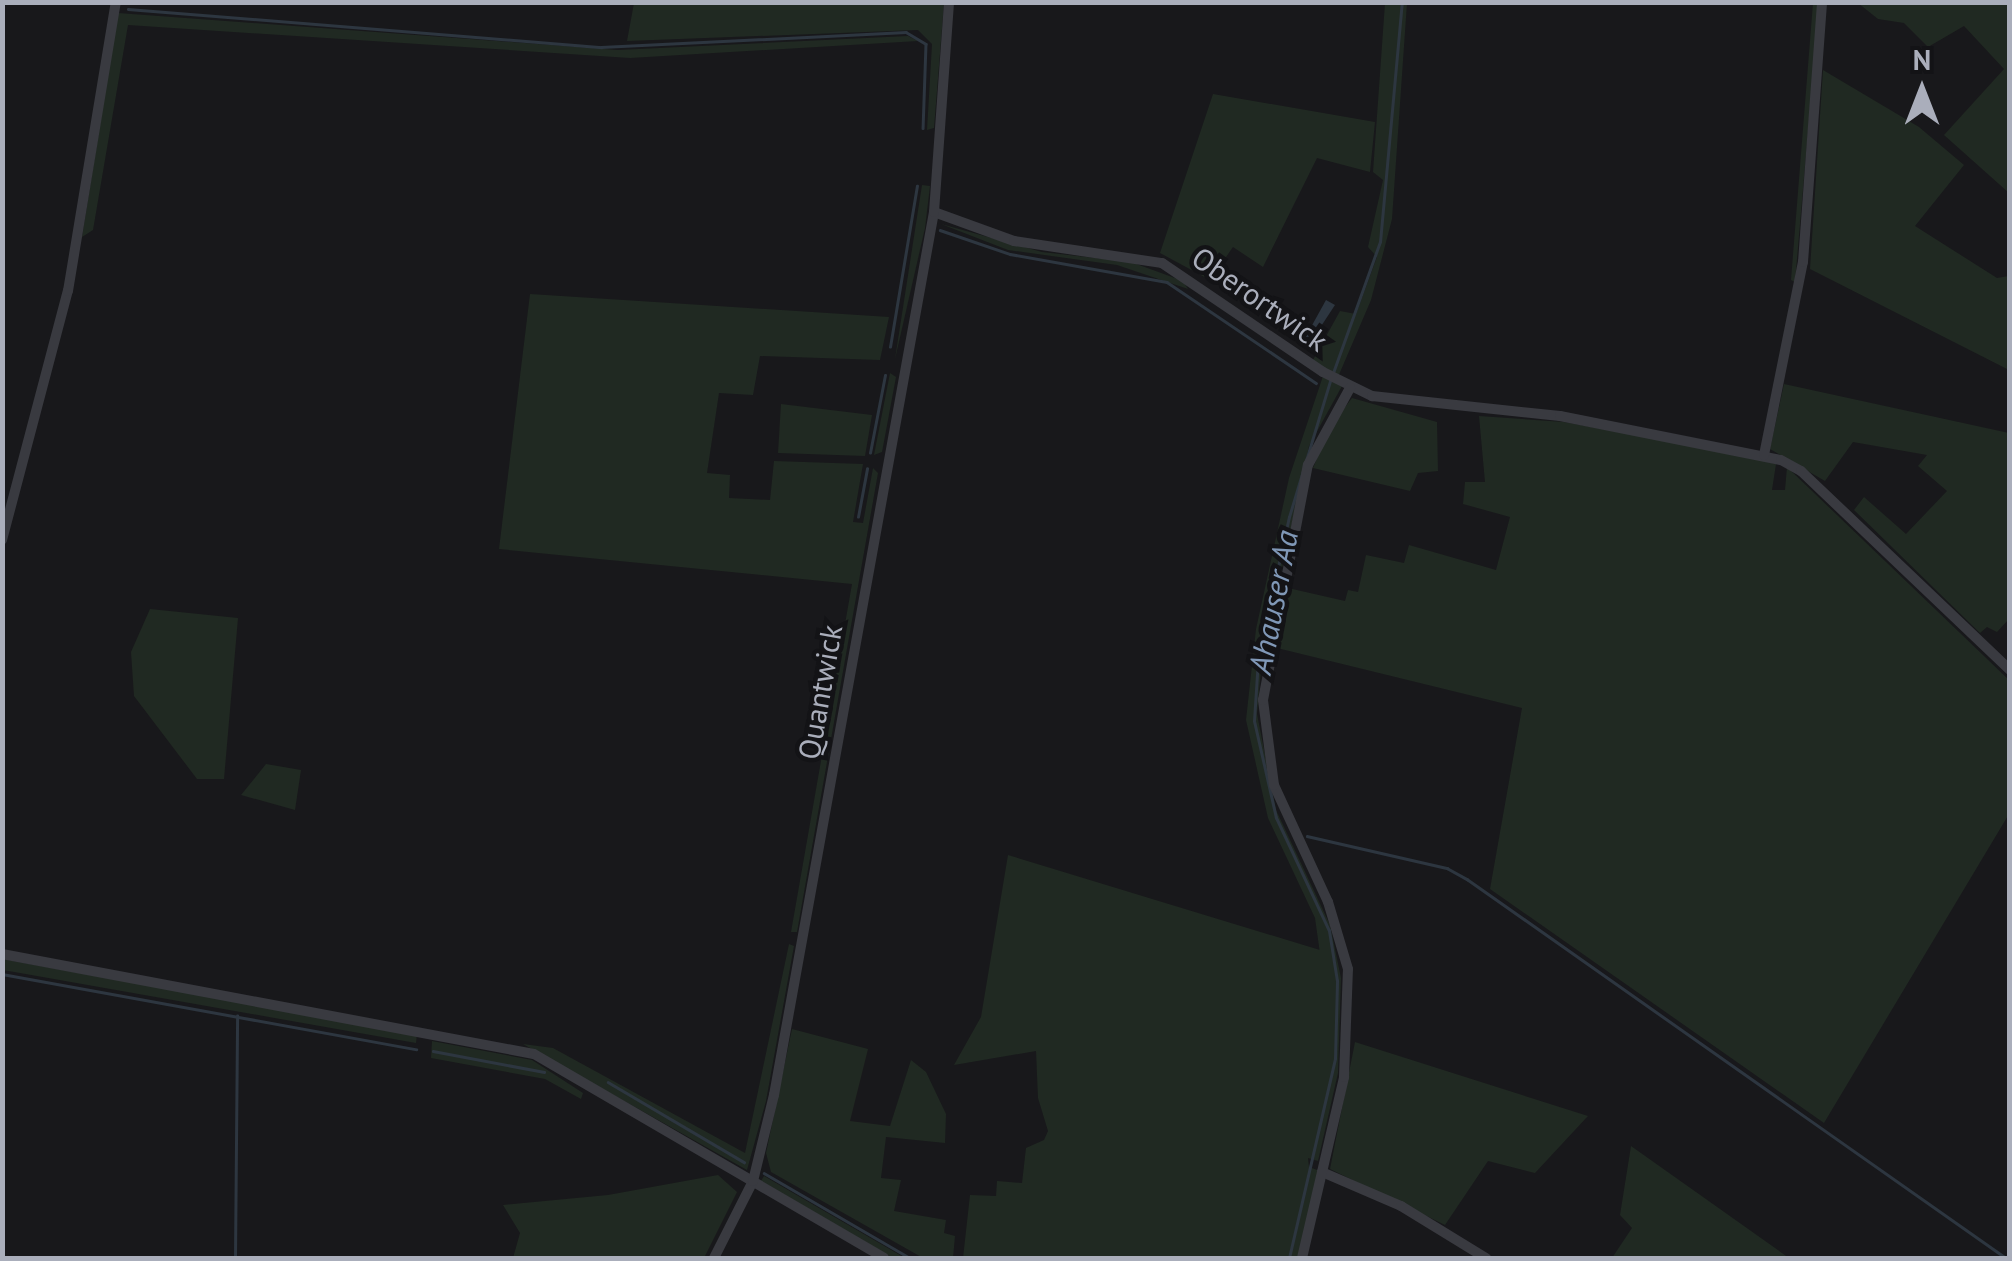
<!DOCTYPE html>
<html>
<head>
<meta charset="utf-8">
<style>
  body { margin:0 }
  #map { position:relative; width:2012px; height:1261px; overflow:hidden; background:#18181b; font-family:"PT Sans",sans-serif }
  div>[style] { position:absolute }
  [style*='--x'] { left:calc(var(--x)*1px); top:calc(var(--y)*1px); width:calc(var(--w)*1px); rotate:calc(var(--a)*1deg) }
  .green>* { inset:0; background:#202922 }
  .water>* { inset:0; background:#2d3640 }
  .stream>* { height:2.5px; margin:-1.25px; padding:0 1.25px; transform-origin:1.25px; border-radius:1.25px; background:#2d3640 }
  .minor>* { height:10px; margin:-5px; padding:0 5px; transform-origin:5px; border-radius:5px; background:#393a40 }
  span { translate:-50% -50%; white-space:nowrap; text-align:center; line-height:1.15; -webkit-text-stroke:9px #131316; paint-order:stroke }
  .street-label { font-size:30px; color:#aaaebb }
  .water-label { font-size:32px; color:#8098b7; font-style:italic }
  .frame { position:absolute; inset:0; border:5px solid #aaaebb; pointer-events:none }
  .north { position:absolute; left:1872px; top:40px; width:100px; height:100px; -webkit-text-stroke:8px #131316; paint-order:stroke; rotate:0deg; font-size:28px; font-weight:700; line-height:40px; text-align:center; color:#aaaebb }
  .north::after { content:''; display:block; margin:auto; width:35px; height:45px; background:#aaaebb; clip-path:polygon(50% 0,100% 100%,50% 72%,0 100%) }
</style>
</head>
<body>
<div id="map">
  <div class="green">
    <div style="clip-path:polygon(634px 3px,944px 3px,934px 128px,927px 130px,932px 44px,918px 30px,627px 41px)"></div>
    <div style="clip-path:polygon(1385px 3px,1407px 3px,1392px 219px,1371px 300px,1338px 377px,1313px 360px,1340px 311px,1356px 314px,1377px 257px,1368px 247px,1383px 180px,1373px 172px)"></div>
    <div style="clip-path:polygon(1813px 3px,1819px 3px,1795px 282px,1791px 280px)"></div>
    <div style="clip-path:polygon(1858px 3px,2009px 3px,2009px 193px,1944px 135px,2004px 69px,1964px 26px,1928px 47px,1904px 23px,1878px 19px)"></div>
    <div style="clip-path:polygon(118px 13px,618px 50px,908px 36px,918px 41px,630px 58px,128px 25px,93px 230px,82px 237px)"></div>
    <div style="clip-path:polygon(1823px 70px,1919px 127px,1964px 165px,1915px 226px,1997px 278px,2009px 276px,2009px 370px,1810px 269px)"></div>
    <div style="clip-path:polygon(1213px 94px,1375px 122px,1370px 172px,1317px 158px,1263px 267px,1233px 247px,1210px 280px,1160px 253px)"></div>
    <div style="clip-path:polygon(922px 185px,930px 186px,925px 228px,895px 359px)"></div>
    <div style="clip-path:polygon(941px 224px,1042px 252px,1131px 262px,1183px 281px,1188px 289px,1117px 265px,1008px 250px)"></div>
    <div style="clip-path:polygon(530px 294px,889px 317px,880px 360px,760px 356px,753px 395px,719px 393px,707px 473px,730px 475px,729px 498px,770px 500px,774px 461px,863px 464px,853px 522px,863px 523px,873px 468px,878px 473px,797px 932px,791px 932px,852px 584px,499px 549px)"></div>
    <div style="clip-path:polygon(890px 373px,896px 377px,882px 452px,874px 455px)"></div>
    <div style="clip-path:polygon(1323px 376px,1342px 386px,1309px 446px,1262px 659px,1257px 714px,1276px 810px,1330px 925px,1341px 978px,1338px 1073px,1318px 1161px,1308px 1158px,1309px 1167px,1320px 1171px,1300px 1258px,963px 1258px,970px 1195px,996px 1196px,997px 1181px,1022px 1183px,1026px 1148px,1044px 1140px,1048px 1131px,1038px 1098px,1036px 1051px,954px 1065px,981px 1017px,1008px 855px,1320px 950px,1327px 1003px,1315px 918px,1268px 818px,1246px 720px,1256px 629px,1289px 478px)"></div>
    <div style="clip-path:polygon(1784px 384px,2009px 433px,2009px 619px,1997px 632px,1987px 627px,1980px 633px,1854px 510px,1864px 497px,1906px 534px,1947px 491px,1918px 466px,1927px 455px,1853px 442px,1825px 481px,1770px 449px)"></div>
    <div style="clip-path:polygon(1352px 398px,1437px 422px,1438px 471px,1418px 473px,1410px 491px,1313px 468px,1330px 427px)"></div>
    <div style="clip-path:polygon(781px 404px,872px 415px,865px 456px,778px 453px)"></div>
    <div style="clip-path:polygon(1479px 416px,1564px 422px,1729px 452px,1776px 464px,1772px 490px,1785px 490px,1787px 467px,2009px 680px,2009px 814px,1824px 1123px,1490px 889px,1522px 708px,1277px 648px,1288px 588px,1345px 601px,1348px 590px,1358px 592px,1366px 555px,1404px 563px,1409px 545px,1496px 570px,1510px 517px,1463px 504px,1465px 482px,1485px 482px)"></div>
    <div style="clip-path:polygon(150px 609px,238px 618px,224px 779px,197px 779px,134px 696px,131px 652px)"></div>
    <div style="clip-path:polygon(266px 764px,301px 770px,295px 810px,241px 795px)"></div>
    <div style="clip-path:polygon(789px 944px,794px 946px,766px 1101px,747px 1170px,523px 1044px,553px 1048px,745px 1153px)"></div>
    <div style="clip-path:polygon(2px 959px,417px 1034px,416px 1043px,3px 970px)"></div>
    <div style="clip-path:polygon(792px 1029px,868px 1049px,850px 1121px,890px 1126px,911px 1060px,926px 1072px,946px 1114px,945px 1143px,886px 1137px,881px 1178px,901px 1180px,894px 1211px,946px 1220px,944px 1233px,955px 1236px,953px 1258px,923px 1258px,771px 1172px,766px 1153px)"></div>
    <div style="clip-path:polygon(432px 1041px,532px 1060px,583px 1093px,581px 1099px,545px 1079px,431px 1058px)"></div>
    <div style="clip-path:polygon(1355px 1042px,1588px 1116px,1535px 1173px,1488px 1161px,1445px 1225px,1330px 1169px)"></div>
    <div style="clip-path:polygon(1631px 1146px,1789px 1258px,1612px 1258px,1632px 1228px,1620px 1215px)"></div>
    <div style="clip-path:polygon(718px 1175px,737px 1192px,704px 1258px,513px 1258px,520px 1233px,503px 1205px,608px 1195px)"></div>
    <div style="clip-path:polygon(764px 1176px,905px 1258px,893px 1258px,761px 1181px)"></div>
  </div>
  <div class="water">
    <div style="clip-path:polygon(1326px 300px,1335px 305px,1310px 343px,1305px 338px)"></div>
  </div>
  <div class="stream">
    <div style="--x:128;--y:9;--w:475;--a:4.6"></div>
    <div style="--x:601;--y:47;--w:305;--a:-2.8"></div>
    <div style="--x:906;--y:32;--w:23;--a:31"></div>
    <div style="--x:926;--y:44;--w:84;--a:92"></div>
    <div style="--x:940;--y:230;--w:74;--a:18.9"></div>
    <div style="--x:1010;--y:254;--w:159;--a:10.1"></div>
    <div style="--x:1167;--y:282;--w:180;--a:34.1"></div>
    <div style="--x:890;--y:347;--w:163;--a:-80.5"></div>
    <div style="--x:1333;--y:373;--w:139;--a:-70.3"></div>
    <div style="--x:1380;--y:242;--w:241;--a:-84.8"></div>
    <div style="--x:870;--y:453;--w:79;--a:-79.1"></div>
    <div style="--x:858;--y:517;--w:49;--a:-79.4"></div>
    <div style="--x:1307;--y:836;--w:144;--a:12.9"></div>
    <div style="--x:1447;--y:868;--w:23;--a:29"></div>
    <div style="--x:1467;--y:879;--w:659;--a:35.11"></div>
    <div style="--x:2;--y:974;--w:421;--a:10.3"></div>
    <div style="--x:433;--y:1051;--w:113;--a:10.7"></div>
    <div style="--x:608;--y:1082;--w:158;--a:30.5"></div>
    <div style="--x:764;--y:1173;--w:169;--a:30.2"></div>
    <div style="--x:235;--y:1258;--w:242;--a:-89.5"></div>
    <div style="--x:1289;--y:1258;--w:204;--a:-77"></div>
    <div style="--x:1335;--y:1059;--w:78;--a:-88.5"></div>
    <div style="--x:1337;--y:981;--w:51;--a:-99.1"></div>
    <div style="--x:1329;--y:931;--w:125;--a:-115.1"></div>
    <div style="--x:1276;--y:818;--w:99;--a:-102.8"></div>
    <div style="--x:1254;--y:721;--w:62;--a:-86.3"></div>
    <div style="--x:1258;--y:659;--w:145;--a:-77.7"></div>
    <div style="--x:1289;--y:517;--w:142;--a:-73.2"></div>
  </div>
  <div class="minor">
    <div style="--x:934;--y:212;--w:85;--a:19.9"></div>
    <div style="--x:1014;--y:241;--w:150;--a:8.5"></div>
    <div style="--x:1162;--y:263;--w:194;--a:34.1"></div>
    <div style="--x:1323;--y:372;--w:55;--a:26.1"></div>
    <div style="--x:1372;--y:396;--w:189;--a:6.1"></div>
    <div style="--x:1560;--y:416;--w:225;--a:11.3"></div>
    <div style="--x:1781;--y:460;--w:23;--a:29"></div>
    <div style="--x:1801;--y:471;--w:289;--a:43.6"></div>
    <div style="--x:1764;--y:455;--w:197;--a:-78.6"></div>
    <div style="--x:1803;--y:262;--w:261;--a:-85.8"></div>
    <div style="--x:2;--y:540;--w:258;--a:-75.2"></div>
    <div style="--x:68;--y:291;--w:293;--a:-80.6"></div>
    <div style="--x:2;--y:954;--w:541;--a:10.65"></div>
    <div style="--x:534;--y:1054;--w:405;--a:30.2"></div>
    <div style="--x:1322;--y:1172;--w:86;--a:23.3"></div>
    <div style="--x:1401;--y:1206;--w:100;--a:31.5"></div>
    <div style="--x:714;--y:1258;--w:86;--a:-63.1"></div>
    <div style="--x:753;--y:1181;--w:89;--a:-76.3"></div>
    <div style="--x:774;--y:1095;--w:897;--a:-79.73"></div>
    <div style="--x:934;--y:212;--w:211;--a:-85.9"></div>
    <div style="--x:1302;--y:1258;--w:186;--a:-76.9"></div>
    <div style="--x:1344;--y:1077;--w:108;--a:-87.9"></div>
    <div style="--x:1348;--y:969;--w:70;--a:-106.6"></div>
    <div style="--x:1328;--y:902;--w:129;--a:-114.8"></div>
    <div style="--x:1274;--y:785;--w:86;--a:-97.4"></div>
    <div style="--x:1263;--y:700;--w:239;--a:-79.2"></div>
    <div style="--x:1308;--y:465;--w:88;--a:-61.4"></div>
  </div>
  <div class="street-label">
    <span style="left:1260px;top:299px;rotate:35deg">Oberortwick</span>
    <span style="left:820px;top:692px;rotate:-80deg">Quantwick</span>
  </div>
  <div class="water-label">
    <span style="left:1273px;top:602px;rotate:-79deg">Ahauser Aa</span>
  </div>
  <div class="frame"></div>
  <div class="north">N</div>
</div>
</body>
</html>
